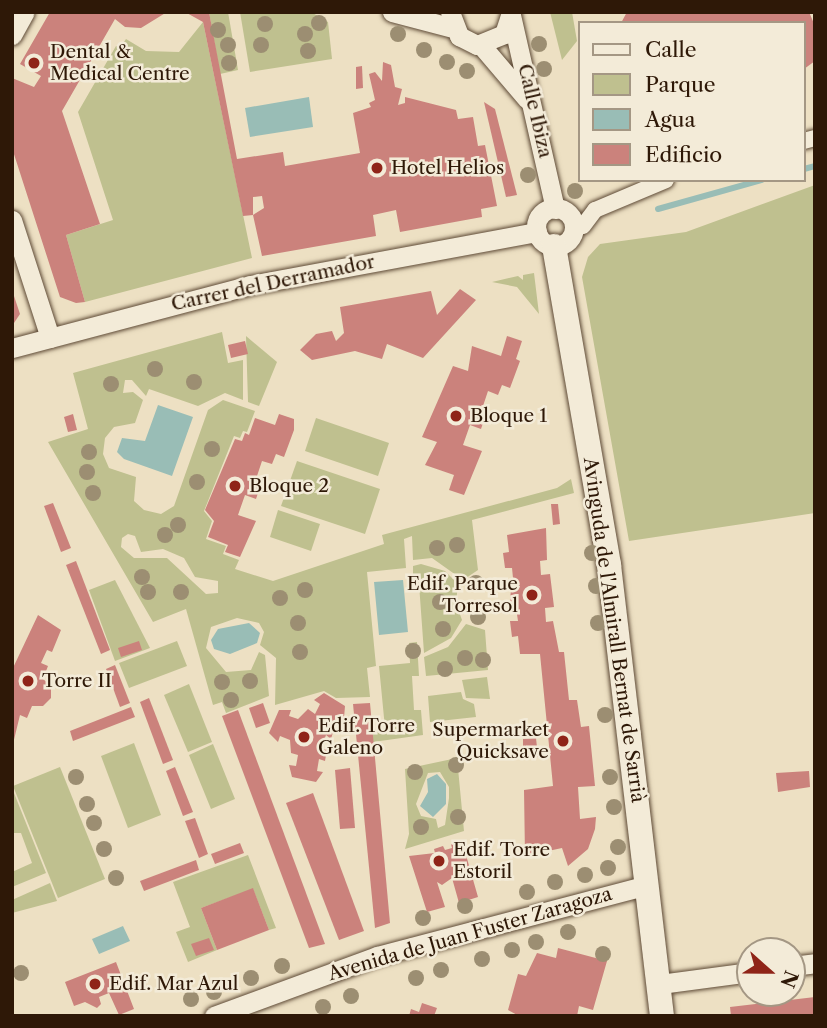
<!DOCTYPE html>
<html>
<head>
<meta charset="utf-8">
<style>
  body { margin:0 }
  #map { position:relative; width:827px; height:1028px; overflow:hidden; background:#ede0c3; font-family:"Libre Caslon Text",serif }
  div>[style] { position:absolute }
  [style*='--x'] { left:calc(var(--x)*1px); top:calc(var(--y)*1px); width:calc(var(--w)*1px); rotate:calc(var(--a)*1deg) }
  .green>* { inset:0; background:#bfc08f }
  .water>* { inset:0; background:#99bdb6 }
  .stream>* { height:6px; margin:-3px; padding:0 3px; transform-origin:3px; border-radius:3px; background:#99bdb6 }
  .building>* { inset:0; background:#cb827c }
  .roads { filter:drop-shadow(0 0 2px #5e4a36) drop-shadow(0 0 2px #5e4a36) }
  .pedestrian>* { height:16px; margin:-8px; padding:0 8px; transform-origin:8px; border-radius:8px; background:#f3ebd8 }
  .minor>* { height:19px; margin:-9.5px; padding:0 9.5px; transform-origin:9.5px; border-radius:9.5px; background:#f3ebd8 }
  .minor>.ring { margin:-9.5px; padding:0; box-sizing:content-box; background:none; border:19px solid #f3ebd8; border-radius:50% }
  .tertiary>* { height:24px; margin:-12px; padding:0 12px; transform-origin:12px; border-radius:12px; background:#f3ebd8 }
  .trees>* { width:16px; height:16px; margin:-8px; border-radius:50%; background:#9c8e72 }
  .dots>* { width:19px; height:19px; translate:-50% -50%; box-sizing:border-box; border:4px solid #f3ebd8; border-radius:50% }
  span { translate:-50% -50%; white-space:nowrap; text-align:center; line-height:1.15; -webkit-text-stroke:5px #f3ebd8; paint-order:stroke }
  .poi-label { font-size:19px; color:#2e1807 }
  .left { translate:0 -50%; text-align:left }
  .right { translate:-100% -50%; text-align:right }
  .street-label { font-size:19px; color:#2e1807 }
  .frame { position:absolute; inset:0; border:14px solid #2e1807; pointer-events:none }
  .legend { position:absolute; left:578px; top:21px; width:228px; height:161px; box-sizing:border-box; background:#f3ebd8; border:2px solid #a49784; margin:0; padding:9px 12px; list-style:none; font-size:21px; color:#2e1807 }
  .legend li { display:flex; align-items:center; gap:14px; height:35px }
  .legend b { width:35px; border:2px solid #a49784 }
  .north { position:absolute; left:736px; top:937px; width:70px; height:70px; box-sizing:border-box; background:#f3ebd8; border:2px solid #a49784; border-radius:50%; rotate:111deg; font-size:19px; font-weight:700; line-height:28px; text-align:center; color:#2e1807 }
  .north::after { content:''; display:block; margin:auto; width:24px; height:32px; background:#8f2418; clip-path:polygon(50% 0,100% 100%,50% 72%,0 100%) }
</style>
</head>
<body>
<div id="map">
  <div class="green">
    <div style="clip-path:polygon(209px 12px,228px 12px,238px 70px,220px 74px)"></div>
    <div style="clip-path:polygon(240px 12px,311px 12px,328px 22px,332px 59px,250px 72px)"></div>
    <div style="clip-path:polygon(550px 12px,572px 12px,577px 41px,562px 60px)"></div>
    <div style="clip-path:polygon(203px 22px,252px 258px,85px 302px,66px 235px,113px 220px,78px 112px,116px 46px,120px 48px,126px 39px,146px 51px,179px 52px)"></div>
    <div style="clip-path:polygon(815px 185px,815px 513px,629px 541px,582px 277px,588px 257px,600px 244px,686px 232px)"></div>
    <div style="clip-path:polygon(534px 273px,539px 314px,517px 287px,492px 282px,518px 276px,523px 280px,523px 275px)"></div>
    <div style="clip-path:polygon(evenodd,222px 332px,228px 363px,243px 360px,243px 400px,225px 393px,198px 406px,149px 389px,146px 396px,132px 380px,125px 380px,123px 393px,133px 392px,143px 400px,135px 423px,114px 427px,105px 438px,103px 454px,109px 468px,136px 477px,134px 501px,144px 510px,161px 514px,174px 506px,208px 410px,223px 400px,255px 411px,247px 432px,243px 431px,240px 438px,234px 436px,204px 511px,212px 521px,206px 539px,226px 546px,223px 554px,239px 560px,235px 569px,273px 581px,384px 544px,382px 535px,557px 488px,571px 479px,574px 493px,472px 520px,478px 570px,463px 580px,432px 558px,413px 560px,412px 536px,404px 539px,406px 568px,367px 572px,376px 666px,367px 668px,370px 697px,336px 698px,324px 691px,275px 705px,276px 658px,260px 645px,264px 632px,259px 623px,237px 618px,211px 627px,206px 648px,226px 672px,251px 670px,259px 652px,265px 655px,269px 696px,226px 713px,222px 702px,213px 705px,186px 609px,153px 622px,48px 442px,88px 429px,73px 373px,222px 332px,128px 534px,135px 536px,141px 552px,163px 549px,184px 558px,195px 577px,218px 581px,218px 593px,206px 594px,167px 558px,134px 558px,121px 547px,122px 538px,128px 534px)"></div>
    <div style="clip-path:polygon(246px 336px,277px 362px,259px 406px,248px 402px)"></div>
    <div style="clip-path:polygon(316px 418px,389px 443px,378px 476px,305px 451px)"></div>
    <div style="clip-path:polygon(297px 461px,380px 489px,365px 534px,281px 506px)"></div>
    <div style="clip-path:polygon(278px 510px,320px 524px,311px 551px,270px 537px)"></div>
    <div style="clip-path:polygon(421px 564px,445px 571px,458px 584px,456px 603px,462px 620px,451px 638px,424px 653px,419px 584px,413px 584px,413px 566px)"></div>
    <div style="clip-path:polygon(115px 580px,150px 648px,115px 661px,89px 590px)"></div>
    <div style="clip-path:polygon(466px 624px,485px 630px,488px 670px,426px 676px,424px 657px,448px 647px)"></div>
    <div style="clip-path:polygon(177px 641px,187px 666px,129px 688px,119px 663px)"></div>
    <div style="clip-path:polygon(417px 642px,419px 676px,412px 676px,414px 710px,421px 710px,423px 735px,373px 742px,372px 730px,385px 728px,379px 666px,410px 663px,409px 643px)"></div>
    <div style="clip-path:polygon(487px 677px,490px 699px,466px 698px,462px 680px)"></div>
    <div style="clip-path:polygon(189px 684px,212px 742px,188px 752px,164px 695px)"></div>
    <div style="clip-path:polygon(461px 692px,463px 699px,474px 704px,476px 717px,430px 722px,428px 696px)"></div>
    <div style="clip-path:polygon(134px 743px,161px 815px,128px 828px,101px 756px)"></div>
    <div style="clip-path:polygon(213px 744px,235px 799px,211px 809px,189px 755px)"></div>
    <div style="clip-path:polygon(evenodd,457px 758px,464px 831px,405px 849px,409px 834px,405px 769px,457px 758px,440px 772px,449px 787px,449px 798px,445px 825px,438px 828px,436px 819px,421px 816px,416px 804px,428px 773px,440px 772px)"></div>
    <div style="clip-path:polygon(60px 767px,105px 879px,58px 898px,13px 786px)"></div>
    <div style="clip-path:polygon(12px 788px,46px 873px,12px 887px,12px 872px,32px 863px,21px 833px,12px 833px)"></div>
    <div style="clip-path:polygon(248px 855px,276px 928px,269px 930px,253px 889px,201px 908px,217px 950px,188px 962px,176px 932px,190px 927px,173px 882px)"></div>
    <div style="clip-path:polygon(50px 883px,57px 901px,12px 913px,12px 900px)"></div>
  </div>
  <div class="water">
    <div style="clip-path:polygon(309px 97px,313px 127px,250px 137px,245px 108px)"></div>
    <div style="clip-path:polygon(158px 405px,193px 417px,172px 476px,124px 459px,117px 452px,122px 438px,145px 441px)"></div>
    <div style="clip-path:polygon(403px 580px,408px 632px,379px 635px,374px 582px)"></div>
    <div style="clip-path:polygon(249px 623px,260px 633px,257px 643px,230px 654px,214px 649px,211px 640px,218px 629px)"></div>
    <div style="clip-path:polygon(437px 774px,446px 784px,446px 804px,433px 817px,420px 806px,428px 792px,427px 779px)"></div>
    <div style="clip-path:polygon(123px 926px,130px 941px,99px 954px,92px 939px)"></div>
  </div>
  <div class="stream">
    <div style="--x:804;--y:169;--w:11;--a:-15"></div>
    <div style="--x:658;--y:209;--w:108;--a:-15.6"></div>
  </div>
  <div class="building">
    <div style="clip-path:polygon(50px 12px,167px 12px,141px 28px,125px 27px,115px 19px,62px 111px,100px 224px,66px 235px,85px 302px,76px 303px,60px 297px,12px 148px,12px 78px,34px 87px,41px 76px,20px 64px)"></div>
    <div style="clip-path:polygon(185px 12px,209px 12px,237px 159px,283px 152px,285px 166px,360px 153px,353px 113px,371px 107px,369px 103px,375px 100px,369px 74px,375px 72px,382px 81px,383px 62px,391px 65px,395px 87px,402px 89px,398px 105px,405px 103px,405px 97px,456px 110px,458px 119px,473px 117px,478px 146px,485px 145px,497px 206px,481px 209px,482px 217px,400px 232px,396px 210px,373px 215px,376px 236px,262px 256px,253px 215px,264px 208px,262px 196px,253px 197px,253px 215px,243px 216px,203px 22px)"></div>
    <div style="clip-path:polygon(627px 12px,809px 12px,815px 26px,815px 61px,804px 69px,804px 23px,621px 23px)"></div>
    <div style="clip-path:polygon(362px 66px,363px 88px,356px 89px,356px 67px)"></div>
    <div style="clip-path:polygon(484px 102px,495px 109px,517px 195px,506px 197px)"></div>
    <div style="clip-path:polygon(460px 289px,476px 300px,423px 358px,387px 344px,382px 359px,355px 351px,312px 360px,300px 350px,316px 334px,332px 331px,336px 341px,344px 333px,340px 307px,431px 291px,437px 315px)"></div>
    <div style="clip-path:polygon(12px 290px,20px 314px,12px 326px)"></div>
    <div style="clip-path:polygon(507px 336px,522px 341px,516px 359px,520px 361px,510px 388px,502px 385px,498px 395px,488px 391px,480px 415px,485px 417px,481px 429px,470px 425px,463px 445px,482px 451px,464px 495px,449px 490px,454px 475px,425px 465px,437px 442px,422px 437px,453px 366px,468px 371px,472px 346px,501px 356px)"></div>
    <div style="clip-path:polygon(245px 341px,248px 354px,231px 358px,228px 345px)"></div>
    <div style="clip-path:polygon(73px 414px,77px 430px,68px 432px,64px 417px)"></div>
    <div style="clip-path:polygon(279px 414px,294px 419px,294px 430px,284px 457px,276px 454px,272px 464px,262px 461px,254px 485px,260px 487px,256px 499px,245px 495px,238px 515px,256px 521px,240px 557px,225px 552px,228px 545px,208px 537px,214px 521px,205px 510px,235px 439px,242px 441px,245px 433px,249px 435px,255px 418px,275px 425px)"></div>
    <div style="clip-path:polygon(53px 503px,71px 548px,61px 552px,44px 506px)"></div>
    <div style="clip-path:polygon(551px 504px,558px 504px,560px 524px,553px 525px)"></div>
    <div style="clip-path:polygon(546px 528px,547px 560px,540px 561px,541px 575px,550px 574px,554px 607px,545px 608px,546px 622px,553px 621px,559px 652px,564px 652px,569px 700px,577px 700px,581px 727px,589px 726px,595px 786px,578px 787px,580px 819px,596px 817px,595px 829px,588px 849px,568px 866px,562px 848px,525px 856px,524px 790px,553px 786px,540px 654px,520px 654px,518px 636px,512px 637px,510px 621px,518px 621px,516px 608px,509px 609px,511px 590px,507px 591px,506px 581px,513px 578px,512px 568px,505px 568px,503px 553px,509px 552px,507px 535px)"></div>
    <div style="clip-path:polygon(76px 561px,110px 650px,101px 654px,66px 565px)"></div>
    <div style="clip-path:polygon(38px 615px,61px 630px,52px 652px,47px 650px,41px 663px,48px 666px,43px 679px,51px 686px,51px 698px,43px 706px,32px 706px,27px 718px,20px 715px,12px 748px,12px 670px)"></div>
    <div style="clip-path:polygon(139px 641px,142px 650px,121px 657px,118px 648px)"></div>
    <div style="clip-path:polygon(115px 665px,130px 703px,120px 707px,106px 669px)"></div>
    <div style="clip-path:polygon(324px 693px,345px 706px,344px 718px,338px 715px,331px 739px,326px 735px,321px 749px,327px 749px,325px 761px,319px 759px,317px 771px,323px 772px,316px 782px,292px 777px,289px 765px,296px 766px,298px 755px,291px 753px,290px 740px,280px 736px,278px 742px,269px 733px,279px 710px,291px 710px,289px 716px,298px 719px,308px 709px,315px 714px,320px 704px,314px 700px)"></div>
    <div style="clip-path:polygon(149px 698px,173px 760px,163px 764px,140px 702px)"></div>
    <div style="clip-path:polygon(263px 703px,270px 723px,256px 728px,249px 708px)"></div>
    <div style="clip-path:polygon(370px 703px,390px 923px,375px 928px,353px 704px)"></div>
    <div style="clip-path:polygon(131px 707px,135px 717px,73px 741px,70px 731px)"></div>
    <div style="clip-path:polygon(238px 710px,325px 944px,309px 948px,222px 716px)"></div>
    <div style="clip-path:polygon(536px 738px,538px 757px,523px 759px,523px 739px)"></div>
    <div style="clip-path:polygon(175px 767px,193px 812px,183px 816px,166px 771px)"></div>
    <div style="clip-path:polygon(350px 768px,355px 828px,340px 829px,335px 770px)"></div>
    <div style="clip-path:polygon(809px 771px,810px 787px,778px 792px,776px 773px)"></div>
    <div style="clip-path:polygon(313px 793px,364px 931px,339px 940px,286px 803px)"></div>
    <div style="clip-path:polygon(195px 818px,208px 854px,199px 858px,185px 821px)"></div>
    <div style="clip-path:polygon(462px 841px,478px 897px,459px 903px,452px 878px,442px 885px,437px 882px,445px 907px,427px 912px,409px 856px,435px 853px,434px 849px,443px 846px,445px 850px,452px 848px,451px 844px)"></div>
    <div style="clip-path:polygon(240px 843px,244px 853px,215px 864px,211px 854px)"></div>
    <div style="clip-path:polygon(196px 860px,199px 870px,144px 891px,140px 881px)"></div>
    <div style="clip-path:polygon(253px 888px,269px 930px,217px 950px,201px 908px)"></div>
    <div style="clip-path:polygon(209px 938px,214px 950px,196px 956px,191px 944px)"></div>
    <div style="clip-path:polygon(558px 948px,607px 961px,593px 1010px,579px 1006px,577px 1016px,519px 1016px,508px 1010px,518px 974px,526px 976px,537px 953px,556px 958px)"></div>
    <div style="clip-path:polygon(116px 962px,134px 1009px,119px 1015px,109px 993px,99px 997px,101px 1004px,97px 1008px,85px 1002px,74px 1006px,65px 982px)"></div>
    <div style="clip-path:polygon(815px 997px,815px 1016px,731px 1016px,730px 1007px)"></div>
    <div style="clip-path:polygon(422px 1003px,437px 1008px,434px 1016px,409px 1016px,411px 1009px,419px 1012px)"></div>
  </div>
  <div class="roads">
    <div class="pedestrian">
      <div style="--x:804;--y:141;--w:11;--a:-15"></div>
      <div style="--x:583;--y:226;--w:20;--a:-53"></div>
      <div style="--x:595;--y:210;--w:77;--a:-22.9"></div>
    </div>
    <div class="minor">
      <div style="--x:392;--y:12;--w:63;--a:14.7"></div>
      <div style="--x:450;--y:12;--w:26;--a:69"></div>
      <div style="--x:459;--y:36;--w:20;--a:27"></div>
      <div style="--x:477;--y:45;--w:29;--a:-22"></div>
      <div style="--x:504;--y:34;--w:23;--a:-72"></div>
      <div style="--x:511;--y:15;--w:199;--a:77.2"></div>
      <div style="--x:12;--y:35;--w:26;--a:-61"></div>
      <div style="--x:481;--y:45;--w:71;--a:49.6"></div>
      <div class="ring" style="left:536px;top:208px;width:19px;height:19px"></div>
      <div style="--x:12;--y:220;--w:124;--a:72.1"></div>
      <div style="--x:12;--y:348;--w:246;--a:-14.8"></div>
      <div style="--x:250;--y:285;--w:292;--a:-10.5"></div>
      <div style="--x:792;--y:966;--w:23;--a:-7"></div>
      <div style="--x:660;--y:984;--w:91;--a:-7.6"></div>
      <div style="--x:214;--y:1016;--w:174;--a:-20.2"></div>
      <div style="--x:377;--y:956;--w:280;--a:-14.7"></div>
    </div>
    <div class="tertiary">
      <div style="--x:554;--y:246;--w:324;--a:80.2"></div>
      <div style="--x:609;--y:565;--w:454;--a:83.3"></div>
    </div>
  </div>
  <div class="trees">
    <div style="left:319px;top:23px"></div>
    <div style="left:265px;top:24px"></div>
    <div style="left:218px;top:30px"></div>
    <div style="left:305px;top:34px"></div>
    <div style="left:398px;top:34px"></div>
    <div style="left:539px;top:44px"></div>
    <div style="left:228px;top:45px"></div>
    <div style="left:261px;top:45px"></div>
    <div style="left:424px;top:50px"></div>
    <div style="left:308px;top:51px"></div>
    <div style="left:447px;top:62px"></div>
    <div style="left:229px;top:63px"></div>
    <div style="left:544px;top:69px"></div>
    <div style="left:467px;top:71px"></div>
    <div style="left:528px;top:175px"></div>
    <div style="left:575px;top:191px"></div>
    <div style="left:155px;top:369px"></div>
    <div style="left:194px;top:382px"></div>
    <div style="left:111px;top:384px"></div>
    <div style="left:212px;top:449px"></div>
    <div style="left:89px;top:452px"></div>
    <div style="left:87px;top:472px"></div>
    <div style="left:197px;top:482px"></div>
    <div style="left:93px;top:493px"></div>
    <div style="left:178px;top:525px"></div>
    <div style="left:165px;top:535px"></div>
    <div style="left:457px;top:545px"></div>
    <div style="left:437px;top:548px"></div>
    <div style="left:592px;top:553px"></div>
    <div style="left:142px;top:577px"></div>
    <div style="left:476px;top:583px"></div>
    <div style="left:596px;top:586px"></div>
    <div style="left:305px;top:590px"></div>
    <div style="left:148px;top:592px"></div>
    <div style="left:181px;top:592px"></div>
    <div style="left:280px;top:598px"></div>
    <div style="left:440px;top:602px"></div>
    <div style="left:478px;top:617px"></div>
    <div style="left:298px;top:623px"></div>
    <div style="left:598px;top:623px"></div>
    <div style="left:443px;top:629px"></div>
    <div style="left:413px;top:651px"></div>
    <div style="left:300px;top:652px"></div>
    <div style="left:465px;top:658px"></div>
    <div style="left:483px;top:660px"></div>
    <div style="left:445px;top:669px"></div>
    <div style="left:250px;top:681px"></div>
    <div style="left:222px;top:682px"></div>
    <div style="left:231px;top:700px"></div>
    <div style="left:605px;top:715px"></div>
    <div style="left:456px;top:765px"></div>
    <div style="left:415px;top:772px"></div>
    <div style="left:76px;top:777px"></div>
    <div style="left:610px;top:777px"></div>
    <div style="left:87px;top:804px"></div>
    <div style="left:614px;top:807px"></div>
    <div style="left:458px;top:817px"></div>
    <div style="left:94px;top:823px"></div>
    <div style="left:421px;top:827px"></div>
    <div style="left:618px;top:847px"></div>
    <div style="left:104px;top:849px"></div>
    <div style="left:608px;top:868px"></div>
    <div style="left:585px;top:875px"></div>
    <div style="left:116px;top:878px"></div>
    <div style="left:555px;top:882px"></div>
    <div style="left:527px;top:892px"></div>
    <div style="left:465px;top:906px"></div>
    <div style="left:423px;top:918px"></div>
    <div style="left:568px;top:932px"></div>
    <div style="left:536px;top:942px"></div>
    <div style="left:512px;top:950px"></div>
    <div style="left:603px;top:954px"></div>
    <div style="left:482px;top:959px"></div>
    <div style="left:282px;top:966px"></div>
    <div style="left:441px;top:970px"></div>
    <div style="left:21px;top:973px"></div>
    <div style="left:251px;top:978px"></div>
    <div style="left:416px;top:978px"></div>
    <div style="left:214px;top:992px"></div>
    <div style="left:351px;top:996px"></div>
    <div style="left:191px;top:999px"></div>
    <div style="left:323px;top:1007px"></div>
  </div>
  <div class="dots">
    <div style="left:34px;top:63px;background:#8f2418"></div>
    <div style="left:377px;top:168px;background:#8f2418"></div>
    <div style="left:456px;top:416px;background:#8f2418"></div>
    <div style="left:235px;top:486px;background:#8f2418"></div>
    <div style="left:532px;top:595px;background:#8f2418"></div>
    <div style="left:28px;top:681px;background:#8f2418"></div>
    <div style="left:304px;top:737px;background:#8f2418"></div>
    <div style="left:563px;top:741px;background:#8f2418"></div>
    <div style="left:439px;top:861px;background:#8f2418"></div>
    <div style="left:95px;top:984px;background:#8f2418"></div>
  </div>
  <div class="poi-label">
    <span class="left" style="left:50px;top:63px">Dental &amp;<br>Medical Centre</span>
    <span class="left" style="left:391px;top:168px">Hotel Helios</span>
    <span class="left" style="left:470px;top:416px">Bloque 1</span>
    <span class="left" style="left:249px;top:486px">Bloque 2</span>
    <span class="right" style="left:518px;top:595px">Edif. Parque<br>Torresol</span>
    <span class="left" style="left:42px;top:681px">Torre II</span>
    <span class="left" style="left:318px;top:737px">Edif. Torre<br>Galeno</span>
    <span class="right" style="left:549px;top:741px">Supermarket<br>Quicksave</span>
    <span class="left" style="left:453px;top:861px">Edif. Torre<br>Estoril</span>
    <span class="left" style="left:109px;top:984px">Edif. Mar Azul</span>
  </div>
  <div class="street-label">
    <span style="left:535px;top:111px;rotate:77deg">Calle Ibiza</span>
    <span style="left:273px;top:283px;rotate:-12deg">Carrer del Derramador</span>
    <span style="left:614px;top:630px;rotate:82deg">Avinguda de l'Almirall Bernat de Sarrià</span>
    <span style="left:470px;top:934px;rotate:-16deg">Avenida de Juan Fuster Zaragoza</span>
  </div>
  <div class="frame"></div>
  <ul class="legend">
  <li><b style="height:9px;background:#f3ebd8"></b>Calle</li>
  <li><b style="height:19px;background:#bfc08f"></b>Parque</li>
  <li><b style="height:19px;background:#99bdb6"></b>Agua</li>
  <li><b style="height:19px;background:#cb827c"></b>Edificio</li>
  </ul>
  <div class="north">N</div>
</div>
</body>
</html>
